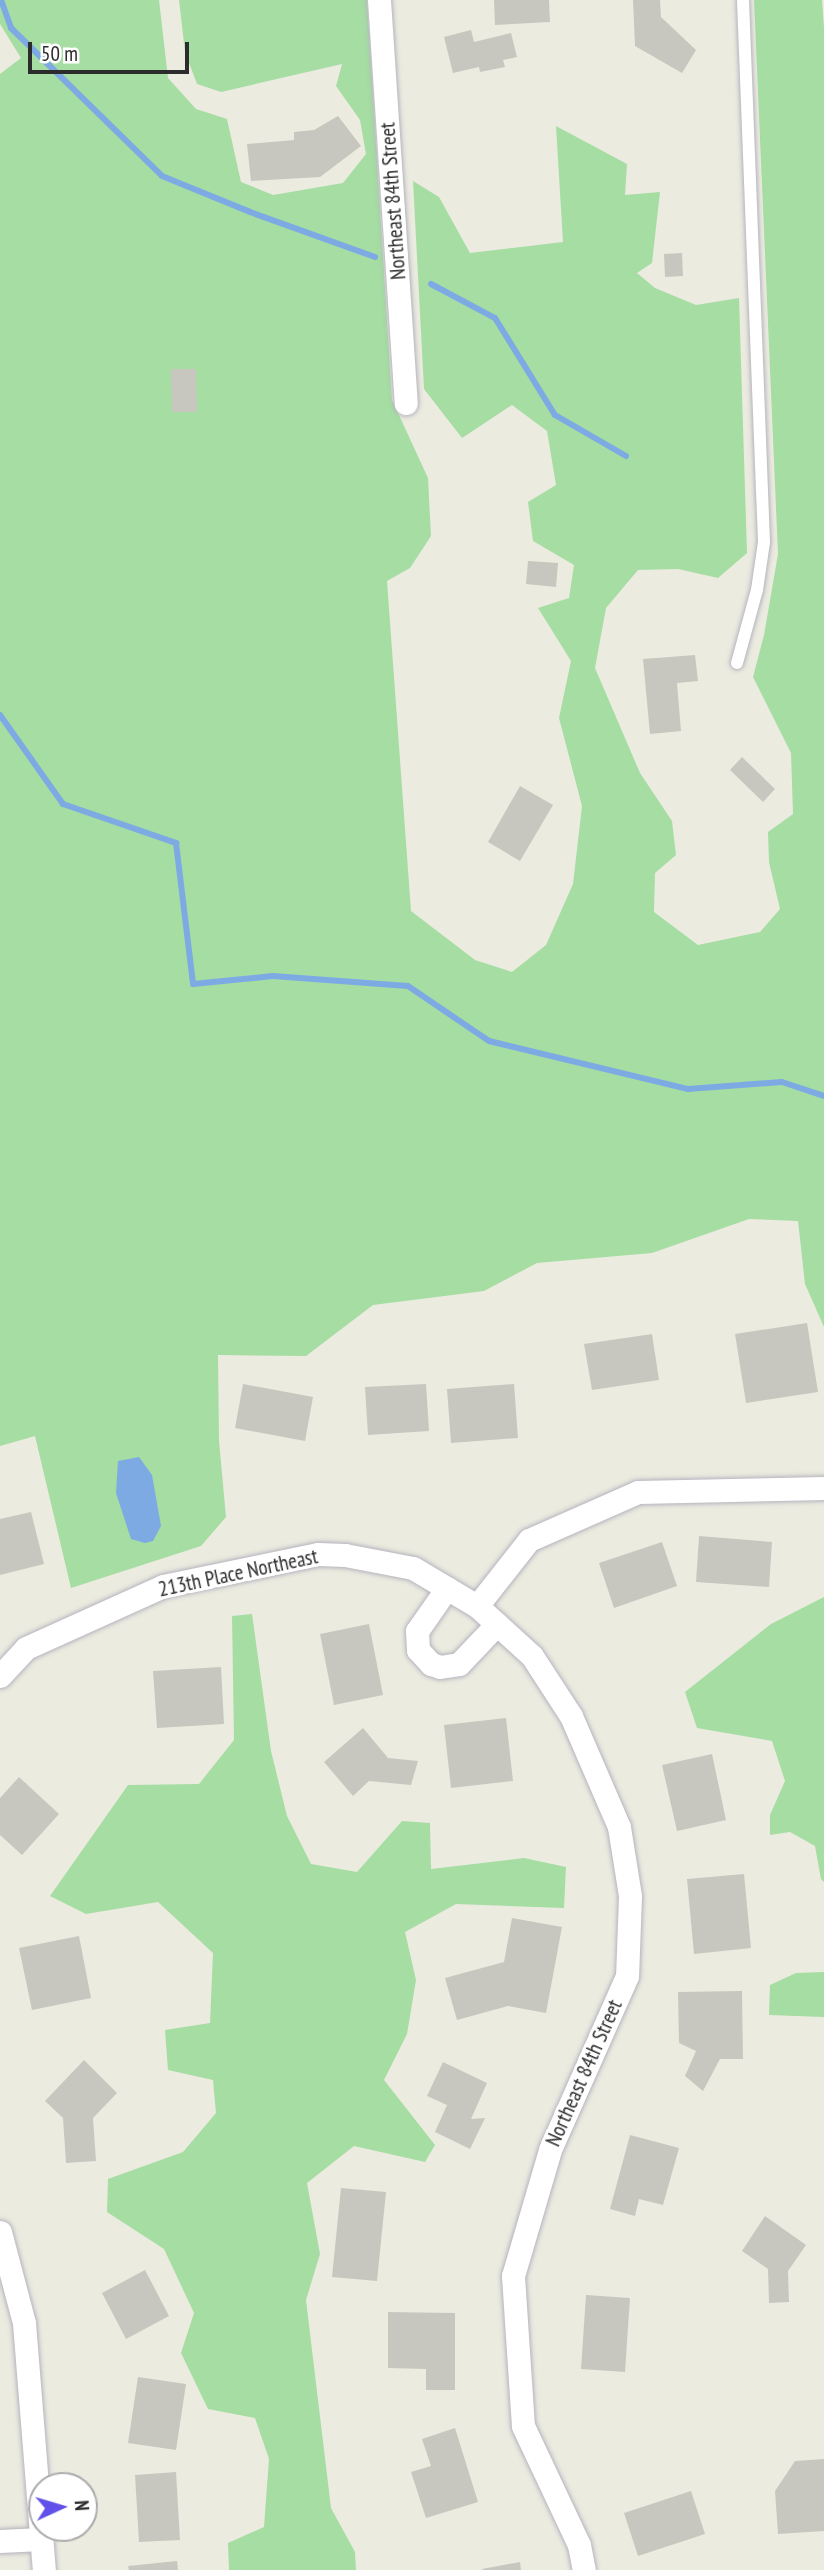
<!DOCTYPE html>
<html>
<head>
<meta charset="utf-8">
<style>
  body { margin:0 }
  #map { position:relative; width:824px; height:2570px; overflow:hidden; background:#ecebe0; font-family:"PT Sans Narrow",sans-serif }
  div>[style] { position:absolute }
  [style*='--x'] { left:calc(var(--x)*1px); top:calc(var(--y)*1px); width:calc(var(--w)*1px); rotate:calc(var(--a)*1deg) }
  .green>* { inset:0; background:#a5dda3 }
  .water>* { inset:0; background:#7eaae4 }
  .stream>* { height:6px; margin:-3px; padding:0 3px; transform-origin:3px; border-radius:3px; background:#7eaae4 }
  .building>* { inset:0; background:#c8c7bf }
  .roads { filter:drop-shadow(0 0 2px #b5b4be) drop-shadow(0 0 2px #b5b4be) }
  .service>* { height:12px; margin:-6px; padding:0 6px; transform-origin:6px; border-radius:6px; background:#fff }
  .minor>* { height:23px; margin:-11.5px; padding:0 11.5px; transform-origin:11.5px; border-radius:11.5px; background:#fff }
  span { translate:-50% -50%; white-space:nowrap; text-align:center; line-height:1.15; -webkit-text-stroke:6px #fff; paint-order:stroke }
  .street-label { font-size:21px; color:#2c2c2c }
  .north { position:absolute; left:28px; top:2472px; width:70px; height:70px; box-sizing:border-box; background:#fff; border:2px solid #ababab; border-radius:50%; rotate:86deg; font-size:19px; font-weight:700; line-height:28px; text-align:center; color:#2c2c2c }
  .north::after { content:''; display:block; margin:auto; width:24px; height:32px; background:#6251e9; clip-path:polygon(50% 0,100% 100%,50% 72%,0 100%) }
  .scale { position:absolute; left:28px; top:42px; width:161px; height:32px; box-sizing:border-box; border:4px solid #2c2c2c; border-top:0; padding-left:9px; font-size:21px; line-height:24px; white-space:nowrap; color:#2c2c2c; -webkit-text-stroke:5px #fff; paint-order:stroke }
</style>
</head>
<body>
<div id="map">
  <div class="green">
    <div style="clip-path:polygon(0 0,159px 0,168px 78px,196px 109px,227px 119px,241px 182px,273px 195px,343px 183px,366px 154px,360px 120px,336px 86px,342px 64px,221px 92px,197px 84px,185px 52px,179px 0,367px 0,392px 400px,428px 478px,431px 536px,410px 568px,387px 581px,411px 911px,475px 960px,512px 972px,546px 945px,573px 884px,582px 806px,559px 718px,571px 661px,538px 608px,569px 598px,574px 565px,533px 541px,528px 502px,556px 485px,547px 431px,512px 405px,462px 438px,424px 389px,413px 181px,439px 197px,470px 253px,563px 242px,556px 126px,627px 164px,625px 195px,660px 192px,652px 263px,637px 273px,655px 288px,696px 305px,739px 298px,747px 553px,718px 578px,678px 569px,638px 570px,606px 608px,595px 668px,640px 773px,672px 821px,676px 855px,655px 873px,654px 912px,698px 945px,760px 932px,780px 909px,769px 862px,768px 832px,793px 814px,791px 753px,753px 677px,764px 635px,778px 554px,754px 0,822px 0,824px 28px,824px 1327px,805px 1284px,798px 1221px,749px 1219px,652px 1253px,537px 1263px,484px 1291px,373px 1305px,306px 1356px,218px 1355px,219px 1441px,226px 1517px,201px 1546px,71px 1588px,35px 1436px,0 1446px,0 74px,21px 58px,0 24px)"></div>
    <div style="clip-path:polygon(824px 1597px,824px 1882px,821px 1879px,815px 1846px,790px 1832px,770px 1835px,770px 1815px,785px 1781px,772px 1741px,697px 1728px,685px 1692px,771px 1624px)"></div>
    <div style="clip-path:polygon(252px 1614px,271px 1751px,287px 1816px,311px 1864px,357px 1872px,402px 1821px,430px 1823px,431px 1869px,524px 1858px,566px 1867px,564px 1908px,456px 1904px,405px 1932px,416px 1980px,407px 2034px,384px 2080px,435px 2145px,425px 2162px,354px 2146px,307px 2183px,320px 2254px,306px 2300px,331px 2508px,355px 2552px,356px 2570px,229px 2570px,228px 2543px,264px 2527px,269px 2459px,255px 2418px,208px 2409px,181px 2353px,194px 2313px,164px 2249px,107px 2212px,108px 2179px,183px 2152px,216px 2113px,213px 2080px,168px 2070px,165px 2030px,210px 2023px,213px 1953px,158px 1902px,86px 1914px,50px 1896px,128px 1785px,199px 1784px,234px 1740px,232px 1616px)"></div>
    <div style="clip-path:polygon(824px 1972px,824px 2017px,769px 2015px,770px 1985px,796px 1973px)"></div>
  </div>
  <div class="water">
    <div style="clip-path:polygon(139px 1457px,152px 1475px,161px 1526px,153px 1541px,145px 1543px,131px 1539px,116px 1493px,118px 1461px)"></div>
  </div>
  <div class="stream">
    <div style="--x:1;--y:0;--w:30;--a:70"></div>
    <div style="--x:11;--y:28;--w:211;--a:44.4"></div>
    <div style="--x:162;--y:176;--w:95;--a:22.2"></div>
    <div style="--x:250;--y:212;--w:133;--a:19.8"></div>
    <div style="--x:431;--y:284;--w:72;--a:28"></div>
    <div style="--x:495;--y:318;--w:114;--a:58.3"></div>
    <div style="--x:555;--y:415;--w:82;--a:30"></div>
    <div style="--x:0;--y:715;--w:109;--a:54.7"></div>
    <div style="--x:63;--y:804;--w:120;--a:19"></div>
    <div style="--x:176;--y:843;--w:142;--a:83.1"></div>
    <div style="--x:193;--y:984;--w:80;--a:-5.7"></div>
    <div style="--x:273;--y:976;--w:135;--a:4.2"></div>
    <div style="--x:408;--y:986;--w:98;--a:34.2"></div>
    <div style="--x:489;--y:1041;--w:205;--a:13.6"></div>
    <div style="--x:688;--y:1089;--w:94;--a:-4.3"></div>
    <div style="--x:782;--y:1082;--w:44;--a:18.4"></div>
  </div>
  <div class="building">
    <div style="clip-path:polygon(494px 0,549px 0,550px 22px,495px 25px)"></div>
    <div style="clip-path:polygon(633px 0,660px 0,661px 17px,696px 50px,682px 73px,635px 46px)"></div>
    <div style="clip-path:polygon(471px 30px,474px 42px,511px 33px,517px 57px,503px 60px,505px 67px,480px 72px,479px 67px,453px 73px,444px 37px)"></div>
    <div style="clip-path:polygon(338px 116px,361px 146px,320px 177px,251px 181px,247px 144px,294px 140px,294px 132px,314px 130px)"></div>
    <div style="clip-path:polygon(682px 253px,683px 276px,665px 277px,664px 254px)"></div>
    <div style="clip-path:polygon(171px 369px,196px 369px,197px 412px,172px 412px)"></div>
    <div style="clip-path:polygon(528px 561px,558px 563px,556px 587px,526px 584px)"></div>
    <div style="clip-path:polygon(695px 655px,698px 681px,677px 683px,681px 731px,650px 734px,643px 659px)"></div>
    <div style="clip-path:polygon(742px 757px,775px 789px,763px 802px,730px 770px)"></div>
    <div style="clip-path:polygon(520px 786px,553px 805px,520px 861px,488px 842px)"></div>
    <div style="clip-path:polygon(807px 1323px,818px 1392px,746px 1403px,735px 1334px)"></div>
    <div style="clip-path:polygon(652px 1334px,659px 1380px,592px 1390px,584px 1344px)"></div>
    <div style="clip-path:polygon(243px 1384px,313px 1397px,305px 1441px,235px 1428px)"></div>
    <div style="clip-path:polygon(426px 1384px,429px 1431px,368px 1435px,365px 1387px)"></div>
    <div style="clip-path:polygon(514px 1384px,518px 1438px,451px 1443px,447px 1389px)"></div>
    <div style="clip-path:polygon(31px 1512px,44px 1564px,0 1575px,0 1519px)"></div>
    <div style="clip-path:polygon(699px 1536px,772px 1542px,769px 1587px,696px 1582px)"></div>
    <div style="clip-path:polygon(662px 1542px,677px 1586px,614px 1608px,599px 1563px)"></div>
    <div style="clip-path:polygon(369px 1624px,383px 1695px,334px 1705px,320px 1634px)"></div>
    <div style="clip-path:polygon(221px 1667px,224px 1724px,157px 1728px,153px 1671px)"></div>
    <div style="clip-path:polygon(506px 1718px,513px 1781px,451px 1788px,444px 1725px)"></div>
    <div style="clip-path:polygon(363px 1728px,388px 1758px,418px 1761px,411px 1785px,369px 1781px,353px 1796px,324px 1762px)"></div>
    <div style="clip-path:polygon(712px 1754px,726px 1820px,677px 1831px,662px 1765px)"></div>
    <div style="clip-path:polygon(19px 1777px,59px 1814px,22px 1855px,0 1835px,0 1798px)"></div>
    <div style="clip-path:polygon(744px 1874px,751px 1948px,694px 1954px,687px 1879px)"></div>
    <div style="clip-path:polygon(512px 1918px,562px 1927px,546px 2013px,508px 2006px,457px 2020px,445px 1978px,504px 1962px)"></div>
    <div style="clip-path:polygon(79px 1936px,91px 1998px,32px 2010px,19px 1948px)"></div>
    <div style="clip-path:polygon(742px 1991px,743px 2059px,720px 2059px,703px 2091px,685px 2076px,696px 2051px,679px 2043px,678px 1992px)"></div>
    <div style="clip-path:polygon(84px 2060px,117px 2093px,93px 2118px,96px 2161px,66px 2163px,63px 2118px,45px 2101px)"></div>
    <div style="clip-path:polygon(443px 2062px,487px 2083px,471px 2119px,485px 2118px,470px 2149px,435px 2132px,447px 2105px,427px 2096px)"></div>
    <div style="clip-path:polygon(630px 2135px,679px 2148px,663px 2205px,639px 2199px,635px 2216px,610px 2209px)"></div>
    <div style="clip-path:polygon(341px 2188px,386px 2192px,377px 2281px,332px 2277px)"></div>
    <div style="clip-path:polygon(765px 2216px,806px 2245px,788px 2271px,789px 2302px,769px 2303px,768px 2269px,742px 2251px)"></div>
    <div style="clip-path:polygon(145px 2270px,169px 2316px,126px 2339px,102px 2293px)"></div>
    <div style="clip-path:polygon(586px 2295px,630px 2298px,625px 2372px,581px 2369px)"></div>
    <div style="clip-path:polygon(388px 2312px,455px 2313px,455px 2390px,426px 2390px,426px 2369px,388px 2368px)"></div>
    <div style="clip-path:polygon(138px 2377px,186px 2384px,176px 2450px,128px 2443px)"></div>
    <div style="clip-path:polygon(455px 2428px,478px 2502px,426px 2518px,411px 2472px,431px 2466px,422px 2439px)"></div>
    <div style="clip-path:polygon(824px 2459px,824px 2531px,778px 2534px,775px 2491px,795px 2461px)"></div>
    <div style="clip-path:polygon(176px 2472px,180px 2540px,139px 2542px,135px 2475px)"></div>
    <div style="clip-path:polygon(691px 2491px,705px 2534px,638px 2556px,624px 2513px)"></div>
    <div style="clip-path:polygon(177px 2561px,178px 2570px,129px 2570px,128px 2566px)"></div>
    <div style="clip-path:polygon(520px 2562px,521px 2570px,483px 2570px,482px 2569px)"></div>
  </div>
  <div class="roads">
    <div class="service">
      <div style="--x:737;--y:663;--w:76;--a:-74.7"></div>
      <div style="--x:757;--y:590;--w:49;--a:-81.7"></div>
      <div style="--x:764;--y:542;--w:542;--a:-92.22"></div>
    </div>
    <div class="minor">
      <div style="--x:379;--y:0;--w:404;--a:86.2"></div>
      <div style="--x:447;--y:1588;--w:52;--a:124.9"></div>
      <div style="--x:417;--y:1631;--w:19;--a:87"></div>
      <div style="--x:418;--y:1650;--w:19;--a:47"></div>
      <div style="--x:431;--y:1664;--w:9;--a:18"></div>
      <div style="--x:440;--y:1667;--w:19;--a:-9"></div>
      <div style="--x:459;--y:1664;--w:55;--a:-46.5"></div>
      <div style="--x:477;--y:1606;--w:74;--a:42.3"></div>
      <div style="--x:532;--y:1656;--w:72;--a:57"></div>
      <div style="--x:571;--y:1716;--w:121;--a:66.6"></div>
      <div style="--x:619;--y:1827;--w:70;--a:80.9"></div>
      <div style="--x:630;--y:1896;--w:80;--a:92.1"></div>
      <div style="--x:627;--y:1976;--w:190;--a:113.9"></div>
      <div style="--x:550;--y:2150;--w:131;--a:106.4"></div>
      <div style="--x:513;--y:2276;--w:150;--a:86.2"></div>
      <div style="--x:523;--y:2426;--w:132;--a:64.8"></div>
      <div style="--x:579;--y:2545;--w:25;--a:79"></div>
      <div style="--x:0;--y:1676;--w:38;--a:-47"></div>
      <div style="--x:26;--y:1648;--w:150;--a:-24.3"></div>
      <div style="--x:163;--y:1586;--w:158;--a:-11.7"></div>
      <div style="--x:318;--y:1554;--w:27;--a:2"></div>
      <div style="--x:345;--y:1555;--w:69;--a:10.8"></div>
      <div style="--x:413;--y:1568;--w:74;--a:30.7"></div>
      <div style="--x:477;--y:1606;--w:84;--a:-51.8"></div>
      <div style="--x:529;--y:1540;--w:119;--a:-23.8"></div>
      <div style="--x:638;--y:1492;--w:186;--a:-1.2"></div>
      <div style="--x:0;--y:2232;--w:94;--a:75.2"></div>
      <div style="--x:24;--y:2323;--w:248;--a:85.4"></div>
      <div style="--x:0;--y:2541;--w:41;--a:-2.8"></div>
    </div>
  </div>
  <div class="street-label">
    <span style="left:393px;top:201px;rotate:-94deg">Northeast 84th Street</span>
    <span style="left:238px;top:1573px;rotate:-12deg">213th Place Northeast</span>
    <span style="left:584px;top:2073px;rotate:-66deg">Northeast 84th Street</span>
  </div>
  <div class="north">N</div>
  <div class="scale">50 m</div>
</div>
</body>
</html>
